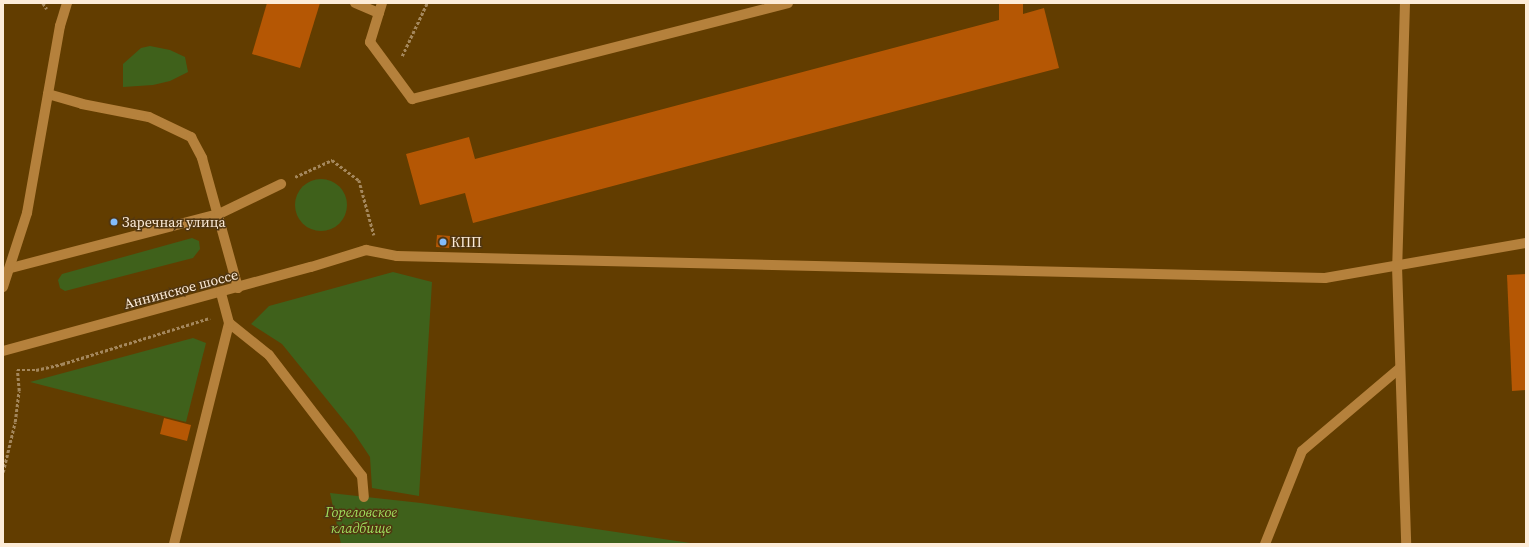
<!DOCTYPE html>
<html>
<head>
<meta charset="utf-8">
<style>
  body { margin:0 }
  #map { position:relative; width:1529px; height:547px; overflow:hidden; background:#623d00; font-family:"Source Serif 4",serif }
  div>[style] { position:absolute }
  [style*='--x'] { left:calc(var(--x)*1px); top:calc(var(--y)*1px); width:calc(var(--w)*1px); rotate:calc(var(--a)*1deg) }
  .green>* { inset:0; background:#3f611b }
  .round { border-radius:50% }
  .building>* { inset:0; background:#b55704 }
  .path>* { height:2.5px; margin-top:-1.25px; transform-origin:0; background:repeating-linear-gradient(90deg,#a4875c 0 3px,transparent 0 5px) }
  .minor>* { height:10px; margin:-5px; padding:0 5px; transform-origin:5px; border-radius:5px; background:#b5813c }
  .dots>* { width:11px; height:11px; translate:-50% -50%; box-sizing:border-box; border:2px solid #513610; border-radius:50% }
  span { translate:-50% -50%; white-space:nowrap; text-align:center; line-height:1.15; -webkit-text-stroke:3px #513610; paint-order:stroke }
  .poi-label { font-size:14px; color:#fdecd8 }
  .left { translate:0 -50%; text-align:left }
  .street-label { font-size:14px; color:#fdecd8 }
  .park-label { font-size:14px; color:#9fe05e; font-style:italic }
  .frame { position:absolute; inset:0; border:4px solid #fdecd8; pointer-events:none }
</style>
</head>
<body>
<div id="map">
  <div class="green">
    <div style="clip-path:polygon(150px 46px,170px 50px,185px 57px,188px 72px,170px 81px,153px 85px,123px 87px,123px 64px,141px 48px)"></div>
    <div class="round" style="left:295px;top:179px;width:52px;height:52px"></div>
    <div style="clip-path:polygon(192px 238px,199px 241px,200px 249px,193px 258px,65px 291px,60px 288px,58px 280px,62px 274px)"></div>
    <div style="clip-path:polygon(393px 272px,432px 282px,419px 496px,372px 488px,370px 457px,354px 433px,282px 344px,251px 324px,269px 306px)"></div>
    <div style="clip-path:polygon(193px 338px,206px 343px,186px 422px,30px 382px)"></div>
    <div style="clip-path:polygon(330px 493px,421px 503px,697px 544px,341px 544px)"></div>
  </div>
  <div class="building">
    <div style="clip-path:polygon(267px 3px,320px 3px,300px 68px,252px 54px)"></div>
    <div style="clip-path:polygon(999px 3px,1023px 3px,1023px 14px,1044px 8px,1059px 68px,473px 223px,465px 193px,420px 205px,406px 154px,469px 137px,475px 159px,999px 20px)"></div>
    <div style="clip-path:polygon(437px 235px,450px 236px,449px 248px,436px 247px)"></div>
    <div style="clip-path:polygon(1526px 274px,1526px 390px,1512px 391px,1507px 275px)"></div>
    <div style="clip-path:polygon(164px 418px,191px 425px,187px 441px,160px 434px)"></div>
  </div>
  <div class="path">
    <div style="--x:43;--y:3;--w:7;--a:56"></div>
    <div style="--x:402;--y:56;--w:59;--a:-64.7"></div>
    <div style="--x:295;--y:177;--w:41;--a:-24.7"></div>
    <div style="--x:332;--y:160;--w:34;--a:37"></div>
    <div style="--x:359;--y:180;--w:57;--a:74.7"></div>
    <div style="--x:3;--y:472;--w:51;--a:-76.5"></div>
    <div style="--x:15;--y:422;--w:31;--a:-83"></div>
    <div style="--x:19;--y:391;--w:21;--a:-95"></div>
    <div style="--x:17;--y:370;--w:19;--a:0"></div>
    <div style="--x:36;--y:370;--w:27;--a:-13"></div>
    <div style="--x:62;--y:364;--w:155;--a:-17.3"></div>
  </div>
  <div class="minor">
    <div style="--x:355;--y:3;--w:26;--a:23"></div>
    <div style="--x:382;--y:3;--w:41;--a:107.1"></div>
    <div style="--x:370;--y:42;--w:71;--a:53.6"></div>
    <div style="--x:412;--y:99;--w:388;--a:-14.3"></div>
    <div style="--x:1405;--y:3;--w:263;--a:91.7"></div>
    <div style="--x:1397;--y:266;--w:278;--a:88.1"></div>
    <div style="--x:48;--y:94;--w:35;--a:16"></div>
    <div style="--x:82;--y:104;--w:68;--a:11"></div>
    <div style="--x:149;--y:117;--w:47;--a:25.5"></div>
    <div style="--x:191;--y:137;--w:24;--a:62"></div>
    <div style="--x:202;--y:158;--w:135;--a:74.5"></div>
    <div style="--x:11;--y:268;--w:215;--a:-14.6"></div>
    <div style="--x:219;--y:214;--w:69;--a:-25.8"></div>
    <div style="--x:3;--y:287;--w:78;--a:-72"></div>
    <div style="--x:27;--y:213;--w:190;--a:-80"></div>
    <div style="--x:60;--y:26;--w:24;--a:-73"></div>
    <div style="--x:229;--y:323;--w:51;--a:38.7"></div>
    <div style="--x:269;--y:355;--w:153;--a:52.5"></div>
    <div style="--x:362;--y:476;--w:21;--a:85"></div>
    <div style="--x:3;--y:351;--w:319;--a:-15.3"></div>
    <div style="--x:311;--y:267;--w:58;--a:-17.2"></div>
    <div style="--x:366;--y:250;--w:32;--a:11"></div>
    <div style="--x:397;--y:256;--w:928;--a:1.36"></div>
    <div style="--x:1325;--y:278;--w:204;--a:-9.9"></div>
    <div style="--x:174;--y:544;--w:228;--a:-76"></div>
    <div style="--x:229;--y:323;--w:31;--a:-105"></div>
    <div style="--x:1265;--y:544;--w:100;--a:-68.3"></div>
    <div style="--x:1302;--y:451;--w:128;--a:-40.3"></div>
  </div>
  <div class="dots">
    <div style="left:114px;top:222px;background:#83bcfb"></div>
    <div style="left:443px;top:242px;background:#83bcfb"></div>
  </div>
  <div class="poi-label">
    <span class="left" style="left:122px;top:222px">Заречная улица</span>
    <span class="left" style="left:451px;top:242px">КПП</span>
  </div>
  <div class="street-label">
    <span style="left:181px;top:289px;rotate:-15deg">Аннинское шоссе</span>
  </div>
  <div class="park-label">
    <span style="left:361px;top:520px">Гореловское<br>кладбище</span>
  </div>
  <div class="frame"></div>
</div>
</body>
</html>
